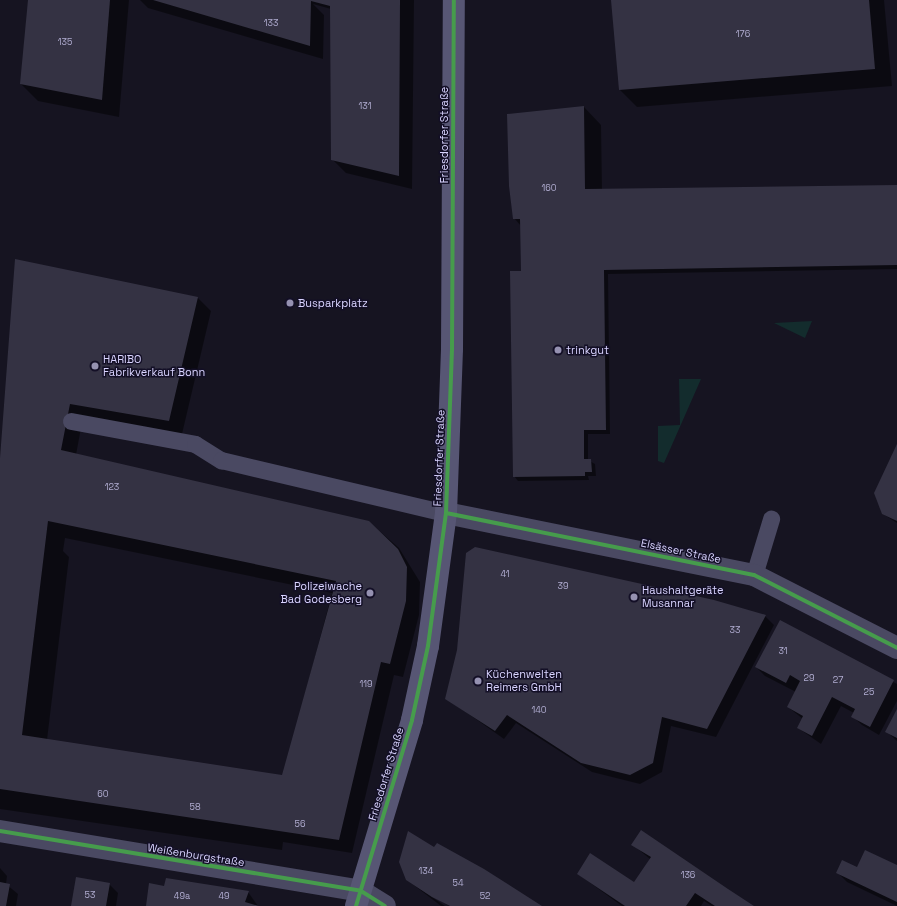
<!DOCTYPE html>
<html>
<head>
<meta charset="utf-8">
<style>
  body { margin:0 }
  #map { position:relative; width:897px; height:906px; overflow:hidden; background:#161421; font-family:"Space Grotesk",sans-serif }
  div>[style] { position:absolute }
  [style*='--x'] { left:calc(var(--x)*1px); top:calc(var(--y)*1px); width:calc(var(--w)*1px); rotate:calc(var(--a)*1deg) }
  .green>* { inset:0; background:#132c2d }
  .shadow>* { inset:0; background:#0007 }
  .building>* { inset:0; background:#343243 }
  .lane>* { height:17px; margin:-8.5px; padding:0 8.5px; transform-origin:8.5px; border-radius:8.5px; background:#4a4962 }
  .street>* { height:22px; margin:-11px; padding:0 11px; transform-origin:11px; border-radius:11px; background:#4a4962 }
  .secondary>* { height:22px; margin:-11px; padding:0 11px; transform-origin:11px; border-radius:11px; background:#575674 }
  .cycleway>* { height:4px; margin:-2px; padding:0 2px; transform-origin:2px; border-radius:2px; background:#469c4c }
  .dots>* { width:11px; height:11px; translate:-50% -50%; box-sizing:border-box; border:2px solid #130f26; border-radius:50% }
  span { translate:-50% -50%; white-space:nowrap; text-align:center; line-height:1.15; -webkit-text-stroke:3px #130f26; paint-order:stroke }
  .number-label { font-size:9px; color:#b0acd0 }
  .number-label span { -webkit-text-stroke-width:0 }
  .street-label { font-size:11px; color:#d9d4ff }
  .poi-label { font-size:11px; color:#d9d4ff }
  .left { translate:0 -50%; text-align:left }
  .right { translate:-100% -50%; text-align:right }
</style>
</head>
<body>
<div id="map">
  <div class="green">
    <div style="clip-path:polygon(812px 321px,805px 338px,774px 323px)"></div>
    <div style="clip-path:polygon(679px 379px,701px 379px,664px 463px,658px 461px,658px 426px,680px 425px)"></div>
  </div>
  <div class="shadow">
    <div style="clip-path:polygon(29px 0,129px 0,119px 117px,38px 101px,21px 84px)"></div>
    <div style="clip-path:polygon(140px 0,414px 0,412px 189px,346px 173px,332px 159px,331px 9px,313px 4px,324px 15px,323px 59px,148px 8px)"></div>
    <div style="clip-path:polygon(612px 0,884px 0,892px 86px,637px 107px,620px 90px)"></div>
    <div style="clip-path:polygon(584px 107px,601px 125px,602px 190px,897px 186px,897px 269px,608px 274px,610px 434px,588px 434px,588px 460px,595px 464px,596px 476px,588px 476px,589px 480px,518px 481px,514px 476px,522px 272px,521px 226px,514px 218px)"></div>
    <div style="clip-path:polygon(evenodd,198px 298px,211px 311px,182px 434px,83px 417px,76px 455px,369px 522px,399px 548px,420px 582px,419px 615px,403px 677px,394px 675px,352px 853px,283px 842px,282px 850px,0 809px,0 464px,4px 438px,198px 298px,65px 538px,332px 593px,283px 777px,47px 740px,69px 557px,63px 551px,65px 538px)"></div>
    <div style="clip-path:polygon(897px 446px,897px 523px,883px 514px)"></div>
    <div style="clip-path:polygon(765px 616px,774px 625px,716px 737px,671px 726px,662px 772px,640px 784px,592px 772px,516px 723px,504px 739px,446px 698px,458px 650px)"></div>
    <div style="clip-path:polygon(780px 621px,897px 684px,897px 701px,879px 735px,862px 725px,852px 716px,854px 713px,841px 706px,821px 744px,798px 728px,803px 719px,788px 707px,796px 692px,765px 676px,756px 667px)"></div>
    <div style="clip-path:polygon(897px 711px,897px 741px,886px 731px)"></div>
    <div style="clip-path:polygon(632px 844px,752px 906px,712px 906px,704px 901px,701px 906px,622px 906px,578px 874px,635px 883px,650px 859px)"></div>
    <div style="clip-path:polygon(434px 848px,540px 906px,449px 906px,416px 886px,445px 906px,441px 906px,406px 879px)"></div>
    <div style="clip-path:polygon(897px 866px,897px 906px,847px 882px,838px 873px)"></div>
    <div style="clip-path:polygon(0 868px,7px 876px,6px 884px,18px 894px,16px 906px,0 906px)"></div>
    <div style="clip-path:polygon(109px 884px,118px 893px,116px 906px,72px 906px)"></div>
    <div style="clip-path:polygon(165px 887px,248px 892px,258px 906px,147px 906px)"></div>
  </div>
  <div class="building">
    <div style="clip-path:polygon(28px 0,110px 0,102px 100px,20px 84px)"></div>
    <div style="clip-path:polygon(153px 0,400px 0,399px 176px,331px 160px,330px 6px,311px 1px,310px 46px)"></div>
    <div style="clip-path:polygon(611px 0,869px 0,875px 69px,619px 90px)"></div>
    <div style="clip-path:polygon(584px 106px,585px 189px,897px 185px,897px 265px,604px 270px,606px 430px,584px 430px,584px 459px,591px 459px,592px 472px,585px 472px,585px 476px,513px 477px,510px 271px,521px 271px,520px 219px,513px 219px,509px 186px,507px 114px)"></div>
    <div style="clip-path:polygon(evenodd,15px 259px,198px 297px,169px 421px,70px 404px,61px 450px,369px 521px,398px 549px,407px 567px,406px 601px,390px 664px,381px 662px,339px 840px,0 789px,0 458px,15px 259px,48px 521px,336px 581px,282px 775px,22px 735px,48px 521px)"></div>
    <div style="clip-path:polygon(897px 444px,897px 521px,882px 514px,874px 493px)"></div>
    <div style="clip-path:polygon(475px 547px,714px 600px,766px 615px,707px 729px,662px 717px,653px 763px,630px 775px,581px 763px,507px 715px,495px 731px,445px 699px,457px 650px,466px 553px)"></div>
    <div style="clip-path:polygon(780px 620px,894px 680px,870px 727px,851px 717px,855px 709px,832px 697px,812px 736px,797px 728px,803px 716px,787px 707px,800px 681px,790px 675px,786px 683px,755px 667px)"></div>
    <div style="clip-path:polygon(897px 709px,897px 738px,885px 732px)"></div>
    <div style="clip-path:polygon(641px 830px,728px 889px,754px 906px,715px 906px,695px 893px,686px 906px,625px 906px,577px 874px,590px 853px,634px 882px,651px 857px,631px 845px)"></div>
    <div style="clip-path:polygon(408px 831px,434px 847px,437px 843px,484px 869px,542px 906px,450px 906px,432px 897px,406px 880px,399px 862px)"></div>
    <div style="clip-path:polygon(865px 850px,897px 865px,897px 902px,836px 873px,842px 860px,857px 867px)"></div>
    <div style="clip-path:polygon(76px 877px,110px 883px,106px 906px,71px 906px)"></div>
    <div style="clip-path:polygon(166px 878px,249px 891px,245px 902px,259px 906px,146px 906px,149px 883px,164px 886px)"></div>
    <div style="clip-path:polygon(0 882px,10px 884px,6px 906px,0 906px)"></div>
  </div>
  <div class="lane">
    <div style="--x:71;--y:421;--w:126;--a:10.5"></div>
    <div style="--x:195;--y:444;--w:31;--a:32"></div>
    <div style="--x:221;--y:460;--w:231;--a:13.3"></div>
    <div style="--x:754;--y:575;--w:59;--a:-73.1"></div>
  </div>
  <div class="street">
    <div style="--x:446;--y:513;--w:314;--a:11.4"></div>
    <div style="--x:754;--y:575;--w:161;--a:27"></div>
    <div style="--x:0;--y:831;--w:366;--a:9.4"></div>
    <div style="--x:361;--y:891;--w:28;--a:32"></div>
  </div>
  <div class="secondary">
    <div style="--x:356;--y:906;--w:194;--a:-73.2"></div>
    <div style="--x:412;--y:720;--w:76;--a:-77.8"></div>
    <div style="--x:428;--y:646;--w:134;--a:-82.3"></div>
    <div style="--x:446;--y:513;--w:164;--a:-87.9"></div>
    <div style="--x:452;--y:349;--w:349;--a:-89.7"></div>
  </div>
  <div class="cycleway">
    <div style="--x:446;--y:513;--w:314;--a:11.4"></div>
    <div style="--x:754;--y:575;--w:161;--a:27"></div>
    <div style="--x:0;--y:831;--w:366;--a:9.4"></div>
    <div style="--x:361;--y:891;--w:28;--a:32"></div>
    <div style="--x:356;--y:906;--w:194;--a:-73.2"></div>
    <div style="--x:412;--y:720;--w:76;--a:-77.8"></div>
    <div style="--x:428;--y:646;--w:134;--a:-82.3"></div>
    <div style="--x:446;--y:513;--w:164;--a:-87.9"></div>
    <div style="--x:452;--y:349;--w:349;--a:-89.7"></div>
  </div>
  <div class="dots">
    <div style="left:290px;top:303px;background:#9591b1"></div>
    <div style="left:558px;top:350px;background:#9591b1"></div>
    <div style="left:95px;top:366px;background:#9591b1"></div>
    <div style="left:370px;top:593px;background:#9591b1"></div>
    <div style="left:634px;top:597px;background:#9591b1"></div>
    <div style="left:478px;top:681px;background:#9591b1"></div>
  </div>
  <div class="number-label">
    <span style="left:271px;top:23px">133</span>
    <span style="left:743px;top:34px">176</span>
    <span style="left:65px;top:42px">135</span>
    <span style="left:365px;top:106px">131</span>
    <span style="left:549px;top:188px">160</span>
    <span style="left:112px;top:487px">123</span>
    <span style="left:505px;top:574px">41</span>
    <span style="left:563px;top:586px">39</span>
    <span style="left:735px;top:630px">33</span>
    <span style="left:783px;top:651px">31</span>
    <span style="left:809px;top:678px">29</span>
    <span style="left:838px;top:680px">27</span>
    <span style="left:366px;top:684px">119</span>
    <span style="left:869px;top:692px">25</span>
    <span style="left:539px;top:710px">140</span>
    <span style="left:103px;top:794px">60</span>
    <span style="left:195px;top:807px">58</span>
    <span style="left:300px;top:824px">56</span>
    <span style="left:426px;top:871px">134</span>
    <span style="left:688px;top:875px">136</span>
    <span style="left:458px;top:883px">54</span>
    <span style="left:90px;top:895px">53</span>
    <span style="left:182px;top:896px">49a</span>
    <span style="left:224px;top:896px">49</span>
    <span style="left:485px;top:896px">52</span>
  </div>
  <div class="street-label">
    <span style="left:444px;top:135px;rotate:-90deg">Friesdorfer Straße</span>
    <span style="left:439px;top:458px;rotate:-88deg">Friesdorfer Straße</span>
    <span style="left:681px;top:551px;rotate:12deg">Elsässer Straße</span>
    <span style="left:386px;top:774px;rotate:-73deg">Friesdorfer Straße</span>
    <span style="left:196px;top:855px;rotate:9deg">Weißenburgstraße</span>
  </div>
  <div class="poi-label">
    <span class="left" style="left:298px;top:303px">Busparkplatz</span>
    <span class="left" style="left:566px;top:350px">trinkgut</span>
    <span class="left" style="left:103px;top:366px">HARIBO<br>Fabrikverkauf Bonn</span>
    <span class="right" style="left:362px;top:593px">Polizeiwache<br>Bad Godesberg</span>
    <span class="left" style="left:642px;top:597px">Haushaltgeräte<br>Musannar</span>
    <span class="left" style="left:486px;top:681px">Küchenwelten<br>Reimers GmbH</span>
  </div>
</div>
</body>
</html>
